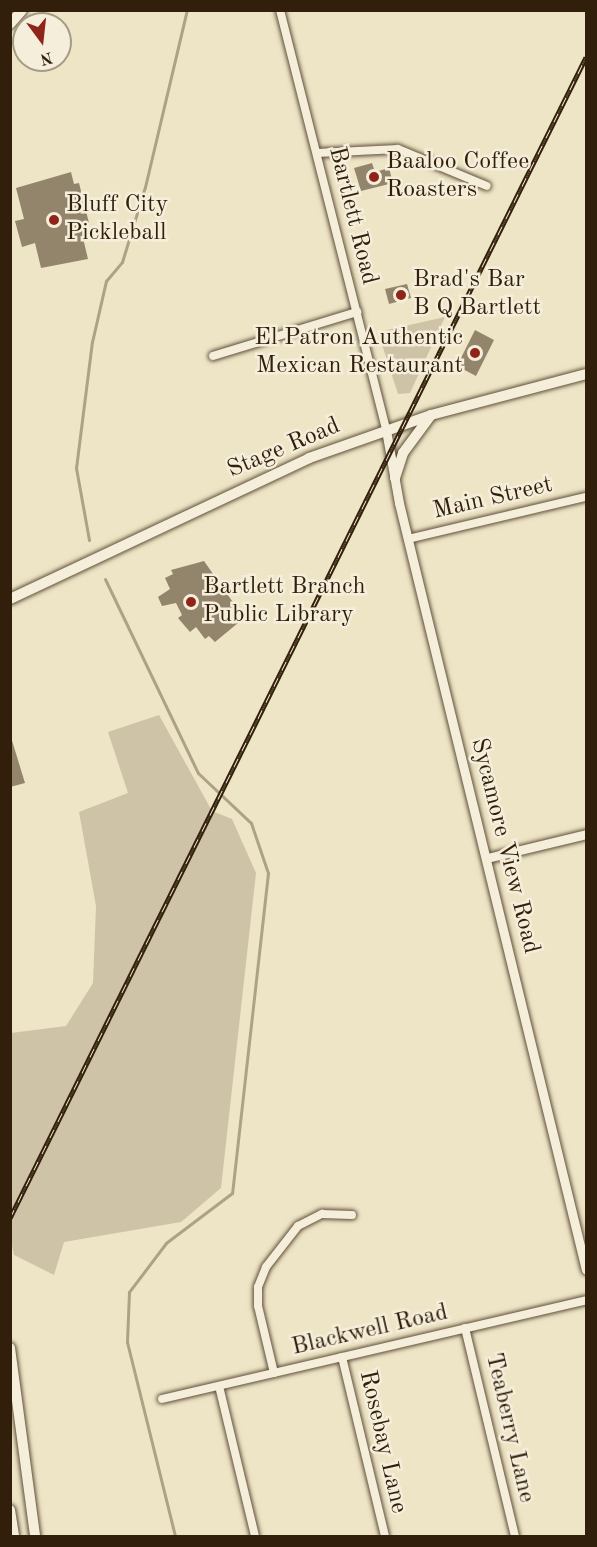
<!DOCTYPE html>
<html>
<head>
<meta charset="utf-8">
<style>
  body { margin:0 }
  #map { position:relative; width:597px; height:1547px; overflow:hidden; background:#eee5c6; font-family:"Old Standard TT",serif }
  div>[style] { position:absolute }
  [style*='--x'] { left:calc(var(--x)*1px); top:calc(var(--y)*1px); width:calc(var(--w)*1px); rotate:calc(var(--a)*1deg) }
  .green>* { inset:0; background:#cec3a6 }
  .stream>* { height:3px; margin:-1.5px; padding:0 1.5px; transform-origin:1.5px; border-radius:1.5px; background:#aea186 }
  .building>* { inset:0; background:#93856c }
  .roads { filter:drop-shadow(0 0 2px #60503a) drop-shadow(0 0 2px #60503a) }
  .minor>* { height:8px; margin:-4px; padding:0 4px; transform-origin:4px; border-radius:4px; background:#f4eeda }
  .tertiary>* { height:9px; margin:-4.5px; padding:0 4.5px; transform-origin:4.5px; border-radius:4.5px; background:#f4eeda }
  .secondary>* { height:10px; margin:-5px; padding:0 5px; transform-origin:5px; border-radius:5px; background:#f4eeda }
  .rail>* { height:5px; margin-top:-2.5px; transform-origin:0; background:repeating-linear-gradient(90deg,#f4eeda 0 9px,#311e0b 0 18px); box-sizing:border-box; border-block:2px solid #311e0b }
  .dots>* { width:16px; height:16px; translate:-50% -50%; box-sizing:border-box; border:3px solid #f4eeda; border-radius:50% }
  span { translate:-50% -50%; white-space:nowrap; text-align:center; line-height:1.15; -webkit-text-stroke:5px #f4eeda; paint-order:stroke }
  .poi-label { font-size:24px; color:#311e0b }
  .left { translate:0 -50%; text-align:left }
  .right { translate:-100% -50%; text-align:right }
  .street-label { font-size:24px; color:#311e0b }
  .frame { position:absolute; inset:0; border:12px solid #311e0b; pointer-events:none }
  .north { position:absolute; left:12px; top:12px; width:60px; height:60px; box-sizing:border-box; background:#f4eeda; border:2px solid #a69b87; border-radius:50%; rotate:165deg; font-size:16px; font-weight:700; line-height:24px; text-align:center; color:#311e0b }
  .north::after { content:''; display:block; margin:auto; width:21px; height:27px; background:#8f2418; clip-path:polygon(50% 0,100% 100%,50% 72%,0 100%) }
</style>
</head>
<body>
<div id="map">
  <div class="green">
    <div style="clip-path:polygon(445px 317px,410px 393px,398px 394px,378px 332px)"></div>
    <div style="clip-path:polygon(159px 715px,212px 811px,232px 819px,256px 873px,221px 1188px,181px 1222px,64px 1242px,54px 1275px,14px 1255px,11px 1241px,11px 1033px,66px 1026px,93px 983px,96px 906px,79px 812px,128px 793px,108px 732px)"></div>
  </div>
  <div class="stream">
    <div style="--x:89;--y:540;--w:73;--a:-100.2"></div>
    <div style="--x:76;--y:468;--w:127;--a:-82.8"></div>
    <div style="--x:92;--y:342;--w:63;--a:-77.1"></div>
    <div style="--x:106;--y:281;--w:25;--a:-50"></div>
    <div style="--x:122;--y:262;--w:78;--a:-73"></div>
    <div style="--x:145;--y:187;--w:182;--a:-76.7"></div>
    <div style="--x:105;--y:579;--w:215;--a:64.4"></div>
    <div style="--x:198;--y:773;--w:73;--a:43.3"></div>
    <div style="--x:251;--y:823;--w:53;--a:71.2"></div>
    <div style="--x:268;--y:873;--w:322;--a:96.4"></div>
    <div style="--x:232;--y:1193;--w:83;--a:142.9"></div>
    <div style="--x:166;--y:1243;--w:61;--a:127.1"></div>
    <div style="--x:129;--y:1292;--w:50;--a:92.3"></div>
    <div style="--x:127;--y:1342;--w:200;--a:76.1"></div>
  </div>
  <div class="building">
    <div style="clip-path:polygon(372px 163px,375px 172px,389px 168px,393px 183px,361px 191px,354px 168px)"></div>
    <div style="clip-path:polygon(71px 172px,74px 184px,79px 183px,89px 223px,84px 224px,87px 237px,83px 238px,88px 259px,41px 268px,35px 243px,22px 247px,15px 221px,24px 219px,16px 188px)"></div>
    <div style="clip-path:polygon(407px 284px,411px 298px,389px 304px,385px 289px)"></div>
    <div style="clip-path:polygon(475px 330px,494px 340px,476px 376px,457px 366px)"></div>
    <div style="clip-path:polygon(204px 561px,244px 618px,215px 642px,209px 636px,205px 639px,196px 627px,190px 632px,178px 618px,182px 615px,176px 603px,162px 606px,158px 597px,170px 589px,165px 578px,173px 574px,171px 570px)"></div>
    <div style="clip-path:polygon(10px 734px,25px 783px,10px 787px)"></div>
  </div>
  <div class="roads">
    <div class="minor">
      <div style="--x:280;--y:10;--w:433;--a:75.8"></div>
      <div style="--x:317;--y:153;--w:81;--a:-2.8"></div>
      <div style="--x:398;--y:149;--w:96;--a:22.6"></div>
      <div style="--x:213;--y:356;--w:151;--a:-17"></div>
      <div style="--x:408;--y:539;--w:183;--a:-13.3"></div>
      <div style="--x:465;--y:1328;--w:214;--a:76.5"></div>
      <div style="--x:342;--y:1357;--w:184;--a:76.5"></div>
      <div style="--x:274;--y:1373;--w:69;--a:-103.4"></div>
      <div style="--x:258;--y:1306;--w:19;--a:-90"></div>
      <div style="--x:258;--y:1287;--w:22;--a:-68"></div>
      <div style="--x:266;--y:1267;--w:52;--a:-52"></div>
      <div style="--x:298;--y:1226;--w:27;--a:-27"></div>
      <div style="--x:322;--y:1214;--w:30;--a:2"></div>
      <div style="--x:219;--y:1386;--w:154;--a:76.5"></div>
      <div style="--x:162;--y:1399;--w:435;--a:-13.1"></div>
    </div>
    <div class="tertiary">
      <div style="--x:386;--y:430;--w:74;--a:79.9"></div>
      <div style="--x:399;--y:503;--w:789;--a:76.3"></div>
      <div style="--x:487;--y:858;--w:102;--a:-13.6"></div>
    </div>
    <div class="secondary">
      <div style="--x:10;--y:24;--w:18;--a:-49"></div>
      <div style="--x:395;--y:478;--w:26;--a:-72"></div>
      <div style="--x:403;--y:453;--w:47;--a:-53.6"></div>
      <div style="--x:10;--y:599;--w:331;--a:-25.2"></div>
      <div style="--x:309;--y:458;--w:129;--a:-19.4"></div>
      <div style="--x:431;--y:415;--w:160;--a:-14.8"></div>
      <div style="--x:10;--y:1348;--w:190;--a:82.4"></div>
      <div style="--x:10;--y:1510;--w:26;--a:81"></div>
    </div>
  </div>
  <div class="rail">
    <div style="--x:10;--y:1218;--w:1296;--a:-63.61"></div>
  </div>
  <div class="dots">
    <div style="left:374px;top:177px;background:#8f2418"></div>
    <div style="left:54px;top:220px;background:#8f2418"></div>
    <div style="left:401px;top:295px;background:#8f2418"></div>
    <div style="left:475px;top:353px;background:#8f2418"></div>
    <div style="left:191px;top:602px;background:#8f2418"></div>
  </div>
  <div class="poi-label">
    <span class="left" style="left:386px;top:177px">Baaloo Coffee<br>Roasters</span>
    <span class="left" style="left:66px;top:220px">Bluff City<br>Pickleball</span>
    <span class="left" style="left:413px;top:295px">Brad's Bar<br>B Q Bartlett</span>
    <span class="right" style="left:463px;top:353px">El Patron Authentic<br>Mexican Restaurant</span>
    <span class="left" style="left:203px;top:602px">Bartlett Branch<br>Public Library</span>
  </div>
  <div class="street-label">
    <span style="left:352px;top:216px;rotate:76deg">Bartlett Road</span>
    <span style="left:284px;top:449px;rotate:-23deg">Stage Road</span>
    <span style="left:493px;top:499px;rotate:-13deg">Main Street</span>
    <span style="left:504px;top:846px;rotate:76deg">Sycamore View Road</span>
    <span style="left:370px;top:1331px;rotate:-13deg">Blackwell Road</span>
    <span style="left:509px;top:1428px;rotate:77deg">Teaberry Lane</span>
    <span style="left:382px;top:1442px;rotate:77deg">Rosebay Lane</span>
  </div>
  <div class="frame"></div>
  <div class="north">N</div>
</div>
</body>
</html>
